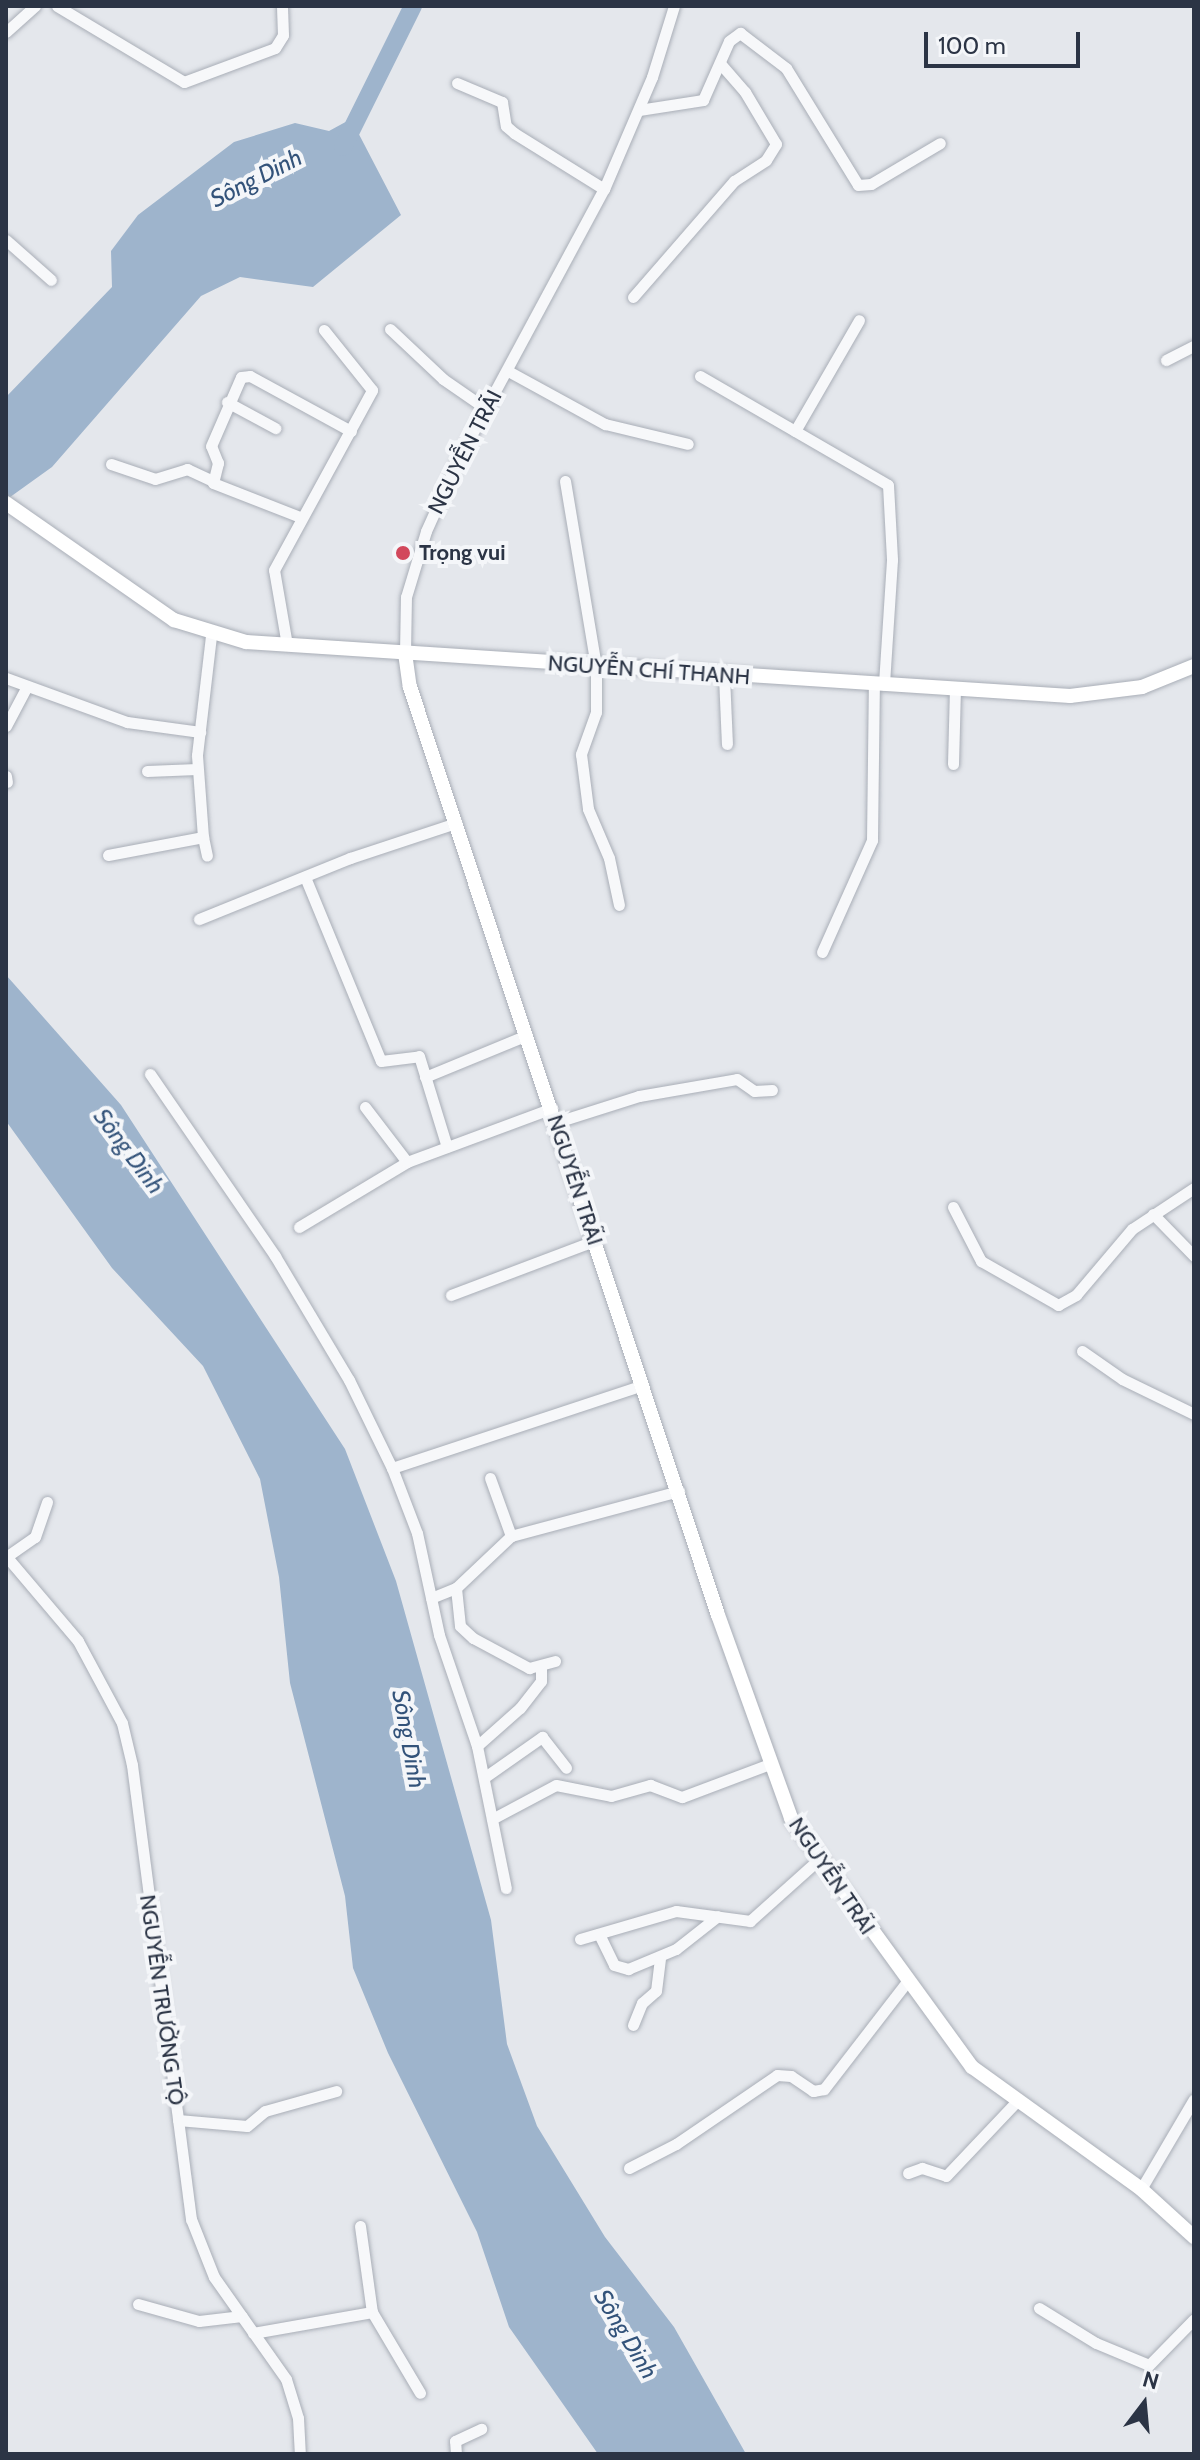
<!DOCTYPE html>
<html>
<head>
<meta charset="utf-8">
<style>
  body { margin:0 }
  #map { position:relative; width:1200px; height:2460px; overflow:hidden; background:#e4e7ec; font-family:Cabin,sans-serif }
  div>[style] { position:absolute }
  [style*='--x'] { left:calc(var(--x)*1px); top:calc(var(--y)*1px); width:calc(var(--w)*1px); rotate:calc(var(--a)*1deg) }
  .water>* { inset:0; background:#9eb4cc }
  .river>* { height:18px; margin:-9px; padding:0 9px; transform-origin:9px; border-radius:9px; background:#9eb4cc }
  .roads { filter:drop-shadow(0 0 2px #a9aeb7) drop-shadow(0 0 2px #a9aeb7) }
  .minor>* { height:11px; margin:-5.5px; padding:0 5.5px; transform-origin:5.5px; border-radius:5.5px; background:#f7f8fa }
  .major>* { height:14px; margin:-7px; padding:0 7px; transform-origin:7px; border-radius:7px; background:#fff }
  .dots>* { width:22px; height:22px; translate:-50% -50%; box-sizing:border-box; border:4px solid #f4f6f9; border-radius:50% }
  span { translate:-50% -50%; white-space:nowrap; text-align:center; line-height:1.15; -webkit-text-stroke:8px #f4f6f9; paint-order:stroke }
  .street-label { font-size:22px; color:#2b3445 }
  .poi-label { font-size:22px; color:#2b3445; font-weight:700 }
  .left { translate:0 -50%; text-align:left }
  .water-label { font-size:24px; color:#33537a; font-style:italic }
  .frame { position:absolute; inset:0; border:8px solid #2b3445; pointer-events:none }
  .north { position:absolute; left:1104px; top:2364px; width:80px; height:80px; -webkit-text-stroke:6px #f4f6f9; paint-order:stroke; rotate:16deg; font-size:22px; font-weight:700; line-height:32px; text-align:center; color:#2b3445 }
  .north::after { content:''; display:block; margin:auto; width:28px; height:36px; background:#2b3445; clip-path:polygon(50% 0,100% 100%,50% 72%,0 100%) }
  .scale { position:absolute; left:924px; top:32px; width:156px; height:36px; box-sizing:border-box; border:4px solid #2b3445; border-top:0; padding-left:10px; font-size:24px; line-height:28px; white-space:nowrap; color:#2b3445; -webkit-text-stroke:6px #f4f6f9; paint-order:stroke }
</style>
</head>
<body>
<div id="map">
  <div class="water">
    <div style="clip-path:polygon(351px 119px,401px 215px,313px 287px,240px 277px,201px 296px,52px 467px,6px 500px,6px 397px,112px 287px,111px 251px,138px 215px,234px 142px,295px 123px,329px 131px)"></div>
    <div style="clip-path:polygon(6px 975px,121px 1105px,345px 1449px,396px 1581px,491px 1920px,507px 2044px,537px 2126px,605px 2237px,674px 2327px,746px 2454px,598px 2454px,509px 2327px,477px 2232px,388px 2053px,353px 1968px,345px 1896px,290px 1683px,279px 1577px,260px 1479px,203px 1366px,112px 1268px,6px 1121px)"></div>
  </div>
  <div class="river">
    <div style="--x:343;--y:147;--w:157;--a:-63.6"></div>
  </div>
  <div class="roads">
    <div class="minor">
      <div style="--x:57;--y:6;--w:148;--a:30.9"></div>
      <div style="--x:184;--y:82;--w:97;--a:-20.5"></div>
      <div style="--x:275;--y:48;--w:15;--a:-58"></div>
      <div style="--x:283;--y:35;--w:29;--a:-92"></div>
      <div style="--x:6;--y:32;--w:39;--a:-42"></div>
      <div style="--x:457;--y:83;--w:49;--a:22.9"></div>
      <div style="--x:502;--y:102;--w:24;--a:81"></div>
      <div style="--x:506;--y:126;--w:11;--a:41"></div>
      <div style="--x:514;--y:133;--w:106;--a:31.9"></div>
      <div style="--x:639;--y:110;--w:65;--a:-8.9"></div>
      <div style="--x:703;--y:100;--w:64;--a:-66.2"></div>
      <div style="--x:729;--y:41;--w:14;--a:-36"></div>
      <div style="--x:740;--y:33;--w:58;--a:37.3"></div>
      <div style="--x:786;--y:68;--w:137;--a:58.4"></div>
      <div style="--x:858;--y:185;--w:13;--a:-4"></div>
      <div style="--x:871;--y:184;--w:80;--a:-30.7"></div>
      <div style="--x:6;--y:240;--w:60;--a:41.6"></div>
      <div style="--x:633;--y:297;--w:154;--a:-49"></div>
      <div style="--x:734;--y:181;--w:38;--a:-33"></div>
      <div style="--x:766;--y:160;--w:19;--a:-58"></div>
      <div style="--x:776;--y:144;--w:61;--a:-120.8"></div>
      <div style="--x:745;--y:92;--w:38;--a:-131"></div>
      <div style="--x:390;--y:329;--w:73;--a:43.3"></div>
      <div style="--x:443;--y:379;--w:51;--a:34.6"></div>
      <div style="--x:1166;--y:360;--w:31;--a:-27"></div>
      <div style="--x:508;--y:371;--w:111;--a:28.7"></div>
      <div style="--x:605;--y:424;--w:85;--a:13.5"></div>
      <div style="--x:700;--y:376;--w:217;--a:30.1"></div>
      <div style="--x:888;--y:485;--w:75;--a:86.9"></div>
      <div style="--x:892;--y:560;--w:125;--a:93.7"></div>
      <div style="--x:227;--y:402;--w:55;--a:28.4"></div>
      <div style="--x:795;--y:431;--w:128;--a:-60"></div>
      <div style="--x:111;--y:464;--w:46;--a:18.8"></div>
      <div style="--x:155;--y:479;--w:34;--a:-17"></div>
      <div style="--x:187;--y:469;--w:29;--a:25"></div>
      <div style="--x:565;--y:481;--w:189;--a:80.5"></div>
      <div style="--x:596;--y:667;--w:45;--a:90"></div>
      <div style="--x:596;--y:712;--w:45;--a:109.7"></div>
      <div style="--x:581;--y:754;--w:55;--a:82.7"></div>
      <div style="--x:588;--y:809;--w:53;--a:66.8"></div>
      <div style="--x:609;--y:858;--w:48;--a:78"></div>
      <div style="--x:300;--y:517;--w:93;--a:-158.7"></div>
      <div style="--x:213;--y:483;--w:21;--a:-76"></div>
      <div style="--x:218;--y:463;--w:18;--a:-112"></div>
      <div style="--x:211;--y:446;--w:75;--a:-66.5"></div>
      <div style="--x:241;--y:377;--w:9;--a:-6"></div>
      <div style="--x:250;--y:376;--w:115;--a:28.6"></div>
      <div style="--x:287;--y:645;--w:76;--a:-99.8"></div>
      <div style="--x:274;--y:570;--w:205;--a:-61.4"></div>
      <div style="--x:372;--y:390;--w:77;--a:-128.7"></div>
      <div style="--x:405;--y:653;--w:56;--a:-89"></div>
      <div style="--x:406;--y:597;--w:69;--a:-73.1"></div>
      <div style="--x:426;--y:531;--w:80;--a:-65.7"></div>
      <div style="--x:459;--y:458;--w:306;--a:-61.7"></div>
      <div style="--x:604;--y:189;--w:122;--a:-66.8"></div>
      <div style="--x:652;--y:77;--w:74;--a:-72.8"></div>
      <div style="--x:724;--y:676;--w:68;--a:87.5"></div>
      <div style="--x:6;--y:678;--w:129;--a:20"></div>
      <div style="--x:127;--y:722;--w:74;--a:7.8"></div>
      <div style="--x:6;--y:726;--w:43;--a:-62.2"></div>
      <div style="--x:953;--y:764;--w:74;--a:-88.5"></div>
      <div style="--x:147;--y:771;--w:50;--a:-2.3"></div>
      <div style="--x:6;--y:776;--w:6;--a:81"></div>
      <div style="--x:203;--y:837;--w:19;--a:78"></div>
      <div style="--x:108;--y:855;--w:97;--a:-10.7"></div>
      <div style="--x:203;--y:837;--w:82;--a:-94.2"></div>
      <div style="--x:197;--y:755;--w:121;--a:-83.3"></div>
      <div style="--x:305;--y:877;--w:199;--a:67.6"></div>
      <div style="--x:381;--y:1061;--w:38;--a:-7"></div>
      <div style="--x:419;--y:1056;--w:95;--a:72.9"></div>
      <div style="--x:199;--y:919;--w:163;--a:-22"></div>
      <div style="--x:350;--y:858;--w:112;--a:-18.3"></div>
      <div style="--x:822;--y:952;--w:123;--a:-65.9"></div>
      <div style="--x:872;--y:840;--w:155;--a:-89.3"></div>
      <div style="--x:150;--y:1074;--w:221;--a:55.5"></div>
      <div style="--x:275;--y:1256;--w:144;--a:59.2"></div>
      <div style="--x:349;--y:1380;--w:98;--a:64"></div>
      <div style="--x:392;--y:1468;--w:70;--a:69"></div>
      <div style="--x:417;--y:1533;--w:104;--a:77.8"></div>
      <div style="--x:439;--y:1635;--w:117;--a:71.1"></div>
      <div style="--x:477;--y:1746;--w:145;--a:78.5"></div>
      <div style="--x:425;--y:1077;--w:110;--a:-22.4"></div>
      <div style="--x:365;--y:1107;--w:69;--a:52.6"></div>
      <div style="--x:557;--y:1122;--w:86;--a:-17.6"></div>
      <div style="--x:639;--y:1096;--w:99;--a:-9.8"></div>
      <div style="--x:737;--y:1079;--w:21;--a:35"></div>
      <div style="--x:754;--y:1091;--w:18;--a:-3"></div>
      <div style="--x:953;--y:1207;--w:61;--a:62.6"></div>
      <div style="--x:981;--y:1261;--w:89;--a:29.7"></div>
      <div style="--x:1058;--y:1305;--w:21;--a:-29"></div>
      <div style="--x:1076;--y:1295;--w:87;--a:-49.7"></div>
      <div style="--x:1132;--y:1229;--w:74;--a:-33.5"></div>
      <div style="--x:1153;--y:1214;--w:59;--a:45.7"></div>
      <div style="--x:299;--y:1227;--w:126;--a:-31"></div>
      <div style="--x:407;--y:1162;--w:155;--a:-20.4"></div>
      <div style="--x:451;--y:1295;--w:153;--a:-20.7"></div>
      <div style="--x:1082;--y:1351;--w:49;--a:35"></div>
      <div style="--x:1122;--y:1379;--w:80;--a:25.9"></div>
      <div style="--x:392;--y:1468;--w:264;--a:-18.3"></div>
      <div style="--x:490;--y:1478;--w:62;--a:70.1"></div>
      <div style="--x:6;--y:1556;--w:111;--a:49.7"></div>
      <div style="--x:78;--y:1641;--w:93;--a:61.8"></div>
      <div style="--x:122;--y:1723;--w:43;--a:76.6"></div>
      <div style="--x:132;--y:1765;--w:458;--a:82.6"></div>
      <div style="--x:191;--y:2219;--w:62;--a:68.4"></div>
      <div style="--x:214;--y:2277;--w:125;--a:54.8"></div>
      <div style="--x:286;--y:2379;--w:41;--a:72.9"></div>
      <div style="--x:298;--y:2418;--w:36;--a:87"></div>
      <div style="--x:6;--y:1557;--w:35;--a:-35"></div>
      <div style="--x:35;--y:1537;--w:37;--a:-71"></div>
      <div style="--x:456;--y:1588;--w:38;--a:84"></div>
      <div style="--x:460;--y:1626;--w:18;--a:43"></div>
      <div style="--x:473;--y:1638;--w:64;--a:28.2"></div>
      <div style="--x:529;--y:1668;--w:27;--a:-15"></div>
      <div style="--x:431;--y:1598;--w:27;--a:-22"></div>
      <div style="--x:456;--y:1588;--w:76;--a:-43.4"></div>
      <div style="--x:511;--y:1536;--w:174;--a:-15"></div>
      <div style="--x:477;--y:1746;--w:57;--a:-41.5"></div>
      <div style="--x:520;--y:1708;--w:34;--a:-52"></div>
      <div style="--x:541;--y:1681;--w:13;--a:-90"></div>
      <div style="--x:485;--y:1777;--w:70;--a:-35.1"></div>
      <div style="--x:542;--y:1737;--w:39;--a:52"></div>
      <div style="--x:492;--y:1819;--w:72;--a:-28"></div>
      <div style="--x:556;--y:1785;--w:56;--a:11.3"></div>
      <div style="--x:611;--y:1796;--w:41;--a:-15.8"></div>
      <div style="--x:650;--y:1785;--w:34;--a:21"></div>
      <div style="--x:682;--y:1797;--w:94;--a:-20.6"></div>
      <div style="--x:599;--y:1934;--w:34;--a:64"></div>
      <div style="--x:614;--y:1965;--w:15;--a:16"></div>
      <div style="--x:628;--y:1969;--w:52;--a:-22.6"></div>
      <div style="--x:676;--y:1949;--w:53;--a:-38.2"></div>
      <div style="--x:580;--y:1939;--w:100;--a:-16.3"></div>
      <div style="--x:676;--y:1911;--w:75;--a:7.7"></div>
      <div style="--x:750;--y:1921;--w:91;--a:-41.9"></div>
      <div style="--x:633;--y:2025;--w:24;--a:-68"></div>
      <div style="--x:642;--y:2003;--w:18;--a:-41"></div>
      <div style="--x:656;--y:1991;--w:34;--a:-83"></div>
      <div style="--x:178;--y:2120;--w:69;--a:5"></div>
      <div style="--x:247;--y:2126;--w:23;--a:-40"></div>
      <div style="--x:265;--y:2111;--w:74;--a:-15.7"></div>
      <div style="--x:629;--y:2168;--w:53;--a:-27.1"></div>
      <div style="--x:676;--y:2144;--w:122;--a:-34.3"></div>
      <div style="--x:777;--y:2075;--w:14;--a:4"></div>
      <div style="--x:791;--y:2076;--w:27;--a:34"></div>
      <div style="--x:813;--y:2091;--w:11;--a:-10"></div>
      <div style="--x:824;--y:2089;--w:134;--a:-52.3"></div>
      <div style="--x:908;--y:2173;--w:15;--a:-20"></div>
      <div style="--x:922;--y:2168;--w:25;--a:18"></div>
      <div style="--x:946;--y:2176;--w:103;--a:-46.6"></div>
      <div style="--x:1141;--y:2189;--w:104;--a:-59.5"></div>
      <div style="--x:360;--y:2226;--w:87;--a:82.1"></div>
      <div style="--x:372;--y:2312;--w:94;--a:59.3"></div>
      <div style="--x:138;--y:2304;--w:63;--a:15.6"></div>
      <div style="--x:199;--y:2321;--w:43;--a:-6.6"></div>
      <div style="--x:1039;--y:2308;--w:67;--a:31.6"></div>
      <div style="--x:1096;--y:2343;--w:57;--a:22.5"></div>
      <div style="--x:1149;--y:2365;--w:64;--a:-45.6"></div>
      <div style="--x:253;--y:2333;--w:121;--a:-10"></div>
      <div style="--x:456;--y:2454;--w:13;--a:-94"></div>
      <div style="--x:455;--y:2441;--w:29;--a:-25"></div>
    </div>
    <div class="major">
      <div style="--x:6;--y:503;--w:205;--a:34.9"></div>
      <div style="--x:174;--y:620;--w:75;--a:17"></div>
      <div style="--x:246;--y:642;--w:826;--a:3.75"></div>
      <div style="--x:1070;--y:696;--w:73;--a:-7.1"></div>
      <div style="--x:1142;--y:687;--w:56;--a:-22"></div>
      <div style="--x:405;--y:653;--w:34;--a:82"></div>
      <div style="--x:410;--y:687;--w:978;--a:71.64"></div>
      <div style="--x:718;--y:1615;--w:216;--a:70.2"></div>
      <div style="--x:791;--y:1818;--w:308;--a:54"></div>
      <div style="--x:972;--y:2067;--w:208;--a:35.8"></div>
      <div style="--x:1141;--y:2189;--w:72;--a:42.2"></div>
    </div>
  </div>
  <div class="dots">
    <div style="left:403px;top:553px;background:#d2485c"></div>
  </div>
  <div class="street-label">
    <span style="left:465px;top:452px;rotate:-63deg">NGUYỄN TRÃI</span>
    <span style="left:649px;top:670px;rotate:4deg">NGUYỄN CHÍ THANH</span>
    <span style="left:575px;top:1180px;rotate:72deg">NGUYỄN TRÃI</span>
    <span style="left:832px;top:1876px;rotate:56deg">NGUYỄN TRÃI</span>
    <span style="left:162px;top:2000px;rotate:82deg">NGUYỄN TRƯỜNG TỘ</span>
  </div>
  <div class="poi-label">
    <span class="left" style="left:419px;top:553px">Trọng vui</span>
  </div>
  <div class="water-label">
    <span style="left:256px;top:178px;rotate:-27deg">Sông Dinh</span>
    <span style="left:129px;top:1151px;rotate:53deg">Sông Dinh</span>
    <span style="left:409px;top:1739px;rotate:80deg">Sông Dinh</span>
    <span style="left:626px;top:2334px;rotate:59deg">Sông Dinh</span>
  </div>
  <div class="frame"></div>
  <div class="north">N</div>
  <div class="scale">100 m</div>
</div>
</body>
</html>
